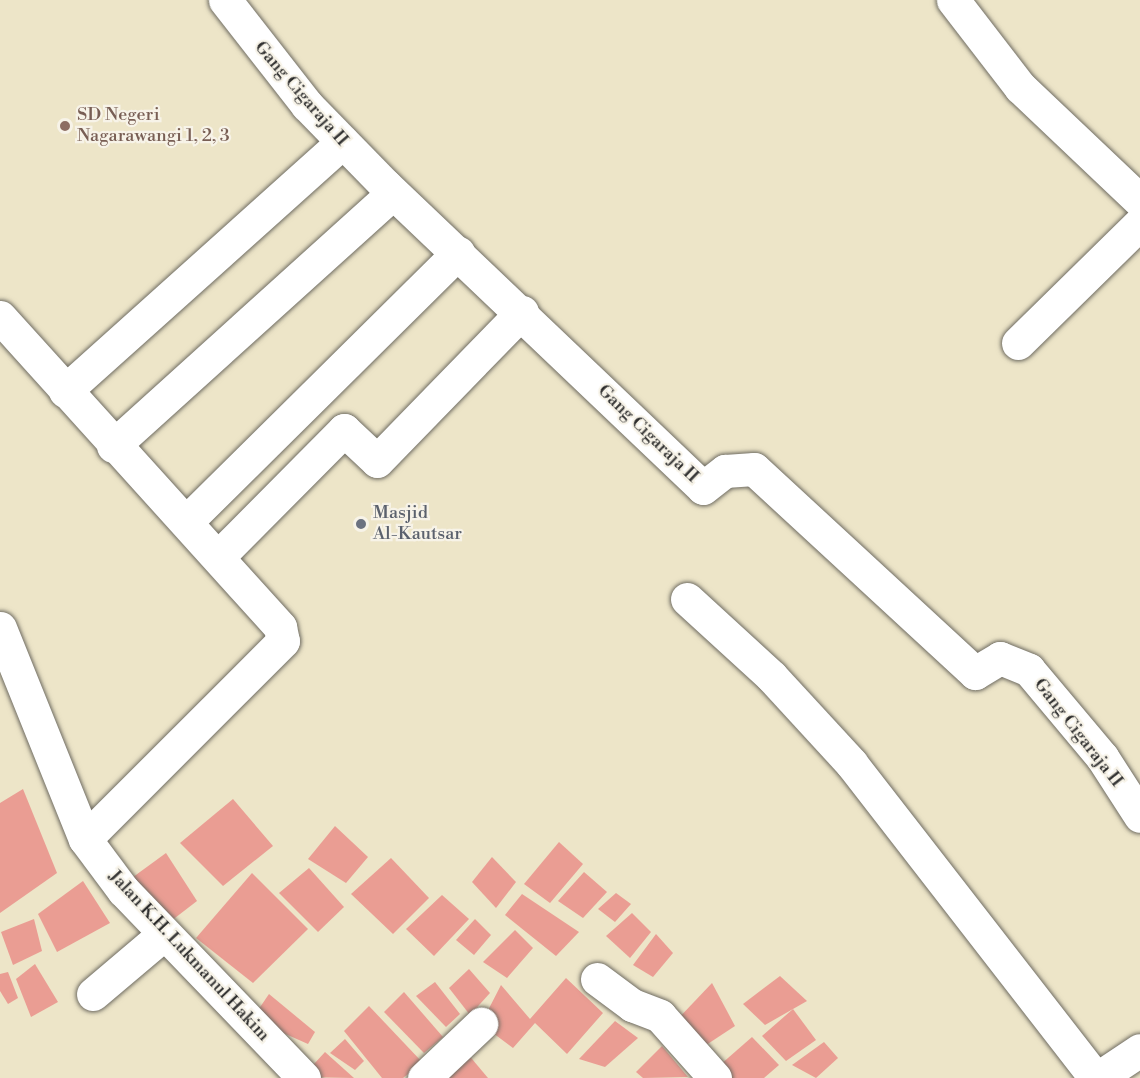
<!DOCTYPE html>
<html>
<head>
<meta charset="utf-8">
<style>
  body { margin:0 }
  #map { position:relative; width:1140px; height:1078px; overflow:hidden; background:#ede5c8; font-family:"Libre Bodoni",serif }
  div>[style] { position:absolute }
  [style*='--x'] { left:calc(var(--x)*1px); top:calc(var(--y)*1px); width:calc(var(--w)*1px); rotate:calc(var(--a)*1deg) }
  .building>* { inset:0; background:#ea9d93 }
  .roads { filter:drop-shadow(0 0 2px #6f6c62) drop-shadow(0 0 2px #6f6c62) }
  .minor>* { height:33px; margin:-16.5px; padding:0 16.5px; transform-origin:16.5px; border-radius:16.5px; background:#fff }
  .dots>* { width:16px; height:16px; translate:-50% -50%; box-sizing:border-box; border:3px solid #f7f3e8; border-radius:50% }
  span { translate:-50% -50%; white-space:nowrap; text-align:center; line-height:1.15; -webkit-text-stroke:4.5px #f7f3e8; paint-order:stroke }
  .street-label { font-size:18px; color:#2b2b2b }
  .education-label { font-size:18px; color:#785e54 }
  .left { translate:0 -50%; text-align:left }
  .worship-label { font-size:18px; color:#5b616d }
</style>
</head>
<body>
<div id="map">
  <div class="building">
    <div style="clip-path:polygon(23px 789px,57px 873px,0 913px,0 803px)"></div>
    <div style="clip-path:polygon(233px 799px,273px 846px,223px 886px,180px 843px)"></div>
    <div style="clip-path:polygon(335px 826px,368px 857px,346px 883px,308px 859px)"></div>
    <div style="clip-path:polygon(559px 842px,583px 864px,550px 903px,524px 884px)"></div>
    <div style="clip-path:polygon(166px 853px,197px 901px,171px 921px,129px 880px)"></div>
    <div style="clip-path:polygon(492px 857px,516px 882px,496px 908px,472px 882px)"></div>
    <div style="clip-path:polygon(391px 858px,429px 898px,393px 934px,351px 894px)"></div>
    <div style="clip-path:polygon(309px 868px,344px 907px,318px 932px,279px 893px)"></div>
    <div style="clip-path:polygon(584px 872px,607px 892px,583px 918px,558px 901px)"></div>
    <div style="clip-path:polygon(252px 873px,308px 929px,253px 983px,196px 938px)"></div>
    <div style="clip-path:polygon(83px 881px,110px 923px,57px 952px,38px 914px)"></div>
    <div style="clip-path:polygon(616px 893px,631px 904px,615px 922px,598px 909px)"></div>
    <div style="clip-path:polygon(522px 894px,579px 932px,556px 956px,505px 915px)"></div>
    <div style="clip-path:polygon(442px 895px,469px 919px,434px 956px,406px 929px)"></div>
    <div style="clip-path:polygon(632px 913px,651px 932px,630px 958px,606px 936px)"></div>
    <div style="clip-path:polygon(34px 919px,42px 951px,13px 965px,1px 932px)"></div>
    <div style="clip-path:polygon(475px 919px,491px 935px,474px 955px,456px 940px)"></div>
    <div style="clip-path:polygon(515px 930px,533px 948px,507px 978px,483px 962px)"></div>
    <div style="clip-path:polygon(656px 934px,673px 953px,653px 977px,633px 965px)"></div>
    <div style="clip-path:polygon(35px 964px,58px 1002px,31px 1017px,16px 979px)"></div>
    <div style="clip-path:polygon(469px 969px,490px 993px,470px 1015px,449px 988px)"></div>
    <div style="clip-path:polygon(8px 972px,18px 998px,8px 1004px,0 991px,0 974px)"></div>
    <div style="clip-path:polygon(780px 976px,807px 1001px,765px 1025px,743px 1004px)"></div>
    <div style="clip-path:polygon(566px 978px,603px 1013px,567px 1054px,535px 1023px,513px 1048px,481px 1024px,501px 985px,530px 1019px)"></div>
    <div style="clip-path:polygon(435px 982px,460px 1014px,446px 1027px,416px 996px)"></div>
    <div style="clip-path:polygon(712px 983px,735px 1026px,697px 1051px,674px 1023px)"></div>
    <div style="clip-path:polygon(404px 992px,443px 1037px,424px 1053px,384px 1012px)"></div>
    <div style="clip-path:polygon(269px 994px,315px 1032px,308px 1044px,252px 1019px)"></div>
    <div style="clip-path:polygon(369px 1006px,423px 1063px,403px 1078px,382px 1078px,344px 1031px)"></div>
    <div style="clip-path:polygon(793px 1009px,816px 1040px,786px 1061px,762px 1036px)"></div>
    <div style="clip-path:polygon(615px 1021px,638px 1038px,605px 1067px,579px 1059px)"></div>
    <div style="clip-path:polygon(752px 1037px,779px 1065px,764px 1078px,732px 1078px,720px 1065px)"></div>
    <div style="clip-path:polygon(345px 1039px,364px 1061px,355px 1070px,330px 1053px)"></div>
    <div style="clip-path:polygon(824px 1042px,838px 1058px,816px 1078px,792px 1065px)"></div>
    <div style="clip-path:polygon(662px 1046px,688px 1077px,643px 1078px,636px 1072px)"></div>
    <div style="clip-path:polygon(325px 1052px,354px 1078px,302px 1077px)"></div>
    <div style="clip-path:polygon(467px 1053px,488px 1078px,447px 1078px)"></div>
  </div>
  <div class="roads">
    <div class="minor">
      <div style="--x:225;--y:0;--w:133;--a:52"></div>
      <div style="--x:307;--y:105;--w:112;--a:45.7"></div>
      <div style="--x:385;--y:185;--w:439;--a:43.6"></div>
      <div style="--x:703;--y:488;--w:28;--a:-38"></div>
      <div style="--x:725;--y:471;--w:29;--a:-4"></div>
      <div style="--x:754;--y:469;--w:301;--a:42.7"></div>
      <div style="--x:975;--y:673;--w:29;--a:-31"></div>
      <div style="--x:1000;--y:658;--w:31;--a:22"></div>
      <div style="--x:1029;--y:670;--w:114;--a:50"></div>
      <div style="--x:1102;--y:757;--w:70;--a:57.2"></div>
      <div style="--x:953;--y:0;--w:110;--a:52.4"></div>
      <div style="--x:1020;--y:87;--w:166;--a:43.5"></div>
      <div style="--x:0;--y:317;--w:418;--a:47.9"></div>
      <div style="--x:280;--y:627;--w:14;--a:78"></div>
      <div style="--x:283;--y:641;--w:280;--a:135"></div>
      <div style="--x:1018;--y:343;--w:171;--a:-44.5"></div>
      <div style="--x:65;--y:391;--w:373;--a:-41.9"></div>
      <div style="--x:113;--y:446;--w:377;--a:-42.1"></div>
      <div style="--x:186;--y:522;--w:383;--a:-44.7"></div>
      <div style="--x:218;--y:557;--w:179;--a:-45.2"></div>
      <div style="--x:344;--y:430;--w:45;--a:43.2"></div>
      <div style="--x:377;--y:461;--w:208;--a:-45.8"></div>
      <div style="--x:687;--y:599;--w:115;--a:42.5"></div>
      <div style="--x:772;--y:677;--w:117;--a:47.4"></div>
      <div style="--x:851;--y:763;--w:398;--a:52.2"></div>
      <div style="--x:0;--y:628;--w:227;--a:68.1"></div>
      <div style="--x:85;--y:839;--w:64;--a:53.3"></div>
      <div style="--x:123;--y:890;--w:261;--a:46.1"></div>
      <div style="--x:597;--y:979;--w:44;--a:36.6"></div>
      <div style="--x:632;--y:1005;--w:30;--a:21"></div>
      <div style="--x:660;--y:1016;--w:83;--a:48.4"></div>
      <div style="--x:93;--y:994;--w:93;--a:-40.2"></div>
      <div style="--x:424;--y:1078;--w:79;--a:-43.5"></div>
      <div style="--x:1098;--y:1078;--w:50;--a:-33.7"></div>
    </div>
  </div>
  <div class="dots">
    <div style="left:65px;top:126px;background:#8d6e63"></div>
    <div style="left:361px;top:524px;background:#6b7280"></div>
  </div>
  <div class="street-label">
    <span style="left:301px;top:94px;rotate:49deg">Gang Cigaraja II</span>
    <span style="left:648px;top:434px;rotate:44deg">Gang Cigaraja II</span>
    <span style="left:1078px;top:733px;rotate:52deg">Gang Cigaraja II</span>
    <span style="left:189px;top:956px;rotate:47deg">Jalan K.H. Lukmanul Hakim</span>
  </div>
  <div class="education-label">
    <span class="left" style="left:77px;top:126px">SD Negeri<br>Nagarawangi 1, 2, 3</span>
  </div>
  <div class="worship-label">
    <span class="left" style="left:373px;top:524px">Masjid<br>Al-Kautsar</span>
  </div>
</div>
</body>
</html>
